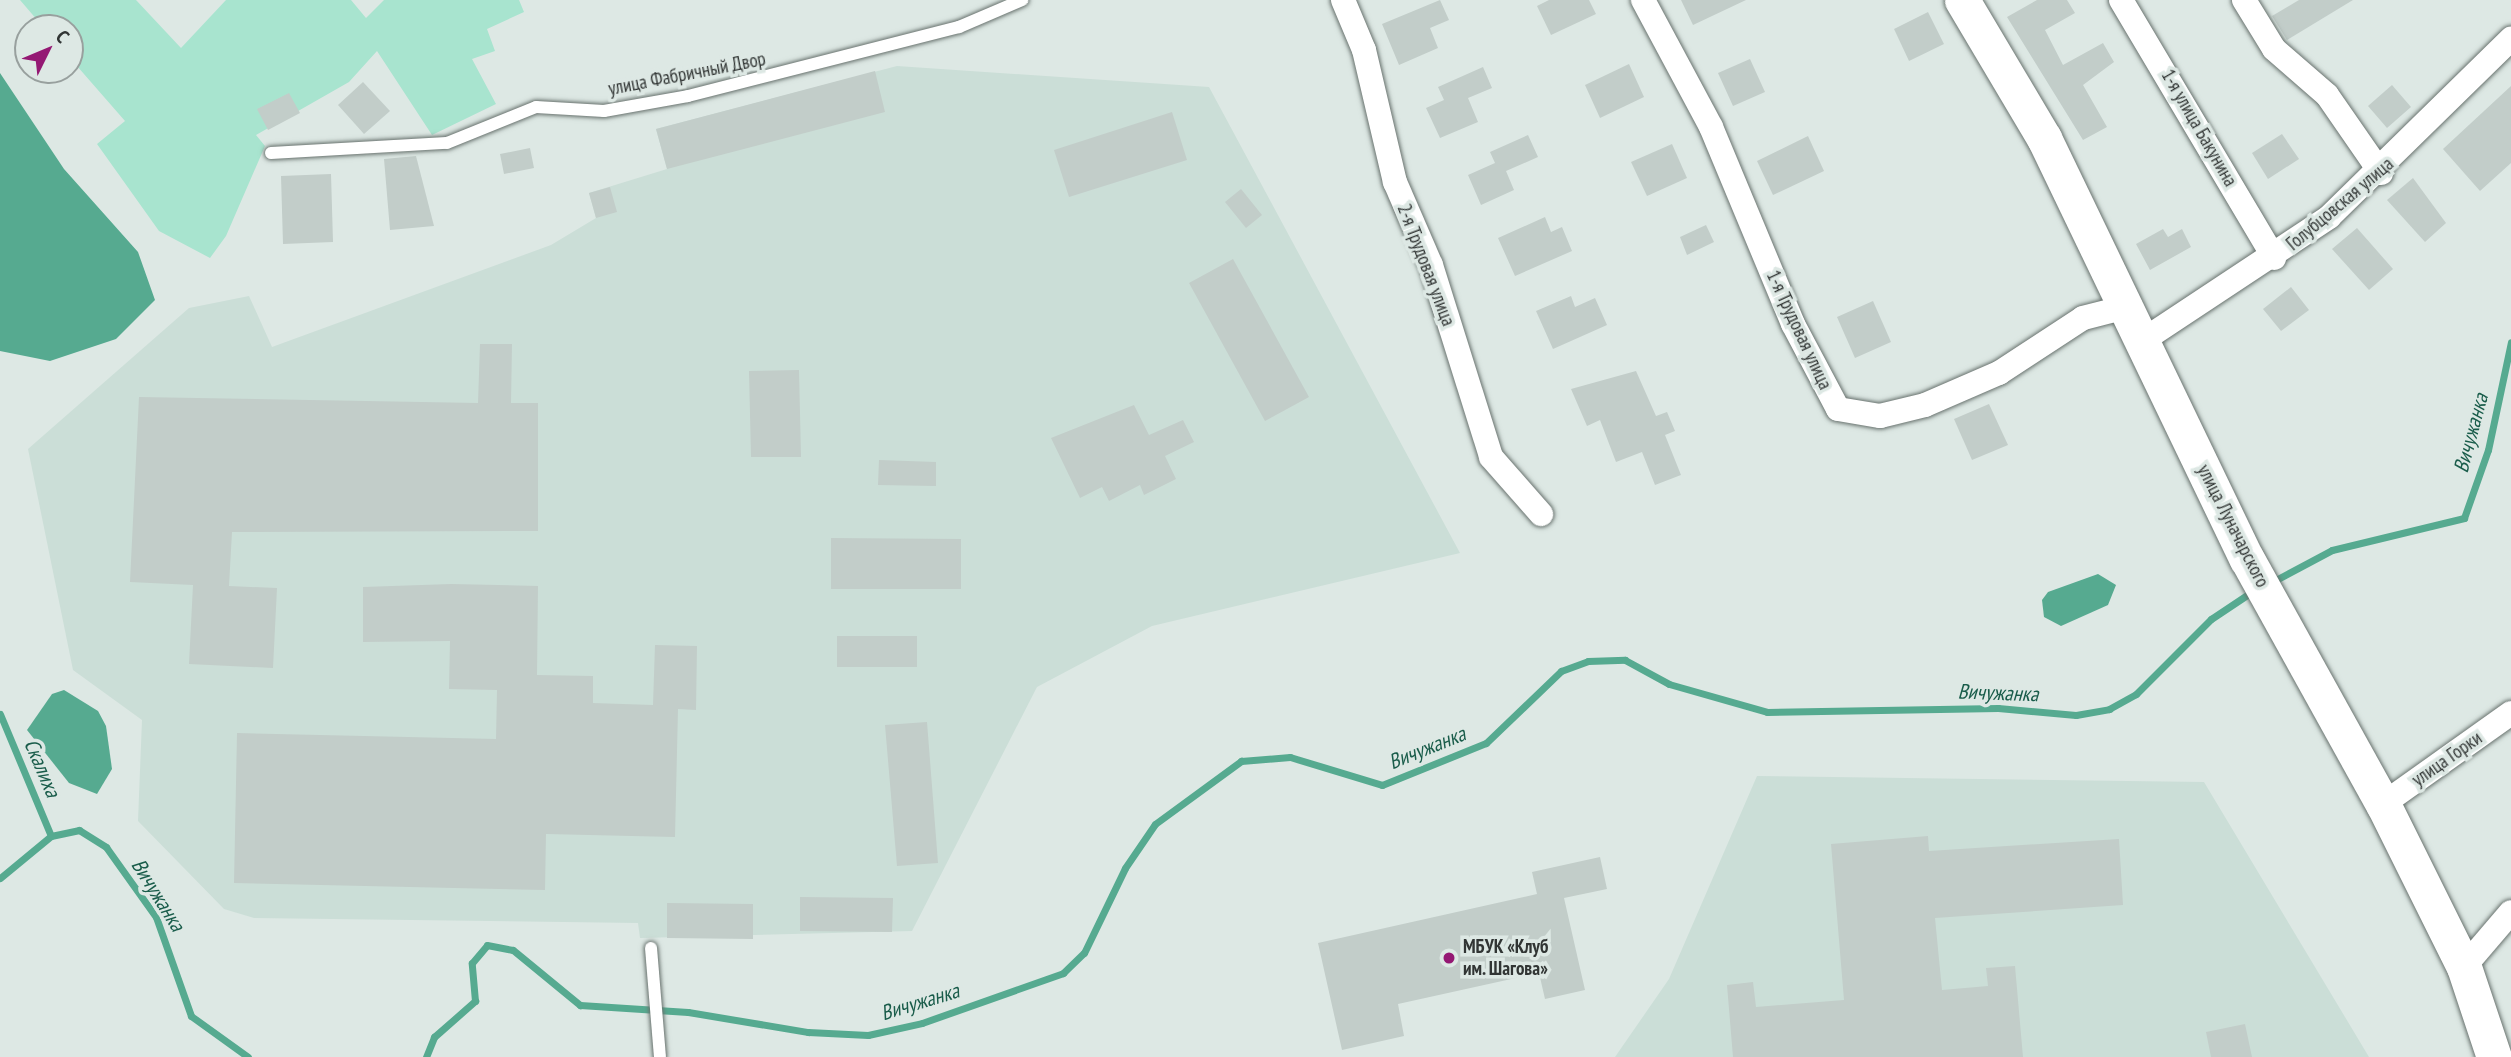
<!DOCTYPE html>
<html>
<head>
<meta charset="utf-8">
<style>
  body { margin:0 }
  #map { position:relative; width:2511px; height:1057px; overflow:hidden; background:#dde8e4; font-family:"PT Sans Narrow",sans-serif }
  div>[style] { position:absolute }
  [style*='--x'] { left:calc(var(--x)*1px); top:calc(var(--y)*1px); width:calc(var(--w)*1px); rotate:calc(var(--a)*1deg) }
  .built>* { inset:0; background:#cbded7 }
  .green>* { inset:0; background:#a8e4cf }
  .water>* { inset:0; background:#56aa90 }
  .stream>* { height:7px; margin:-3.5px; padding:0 3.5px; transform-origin:3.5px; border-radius:3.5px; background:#56aa90 }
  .building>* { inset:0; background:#c2cdc9 }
  .roads { filter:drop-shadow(0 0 2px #68726e) drop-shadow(0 0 2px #68726e) }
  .service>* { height:12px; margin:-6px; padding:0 6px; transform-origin:6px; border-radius:6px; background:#fff }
  .minor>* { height:24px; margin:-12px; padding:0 12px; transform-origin:12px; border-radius:12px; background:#fff }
  .secondary>* { height:35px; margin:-17.5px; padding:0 17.5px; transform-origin:17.5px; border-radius:17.5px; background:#fff }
  .dots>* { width:19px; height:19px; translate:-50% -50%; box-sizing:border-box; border:4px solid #dde8e4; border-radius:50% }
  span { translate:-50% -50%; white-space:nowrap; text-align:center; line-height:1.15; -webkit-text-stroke:7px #dde8e4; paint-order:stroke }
  .street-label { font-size:19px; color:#313534 }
  .poi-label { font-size:19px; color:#313534; font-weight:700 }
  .left { translate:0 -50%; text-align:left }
  .water-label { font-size:21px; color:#195c4a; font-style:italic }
  .north { position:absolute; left:14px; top:14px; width:70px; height:70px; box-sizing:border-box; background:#dde8e4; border:2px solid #98a09e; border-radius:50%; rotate:47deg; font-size:19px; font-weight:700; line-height:28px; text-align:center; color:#313534 }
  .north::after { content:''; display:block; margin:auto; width:24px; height:32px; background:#941873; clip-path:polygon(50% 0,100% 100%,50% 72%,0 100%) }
</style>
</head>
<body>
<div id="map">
  <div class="built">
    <div style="clip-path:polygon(897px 66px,1209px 87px,1460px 553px,1152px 626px,1037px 687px,912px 931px,640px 938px,638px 923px,254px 918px,224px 909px,138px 821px,142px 720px,73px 670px,28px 449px,189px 308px,249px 296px,272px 347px,551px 245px,596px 218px,589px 193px,667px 169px,656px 129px)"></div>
    <div style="clip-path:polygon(1757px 776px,2204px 782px,2369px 1057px,1615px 1057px,1669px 979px)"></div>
  </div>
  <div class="green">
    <div style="clip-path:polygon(20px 0,136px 0,181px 48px,226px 0,351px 0,366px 18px,384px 0,519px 0,524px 12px,487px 29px,495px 51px,472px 59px,496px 104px,432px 135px,377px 51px,349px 82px,256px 135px,265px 146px,226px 236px,210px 258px,159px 231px,97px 144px,125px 121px,70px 58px,70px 28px,44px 28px)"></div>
  </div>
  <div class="water">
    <div style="clip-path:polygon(0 73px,64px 169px,138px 252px,155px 300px,116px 339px,50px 361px,0 351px)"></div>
    <div style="clip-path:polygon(2098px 574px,2116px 585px,2108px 605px,2061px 626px,2044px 617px,2042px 600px,2048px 592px)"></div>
    <div style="clip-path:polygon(64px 690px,98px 711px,106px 726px,112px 769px,97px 794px,69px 783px,27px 730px,52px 694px)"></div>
  </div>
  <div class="stream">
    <div style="--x:2270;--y:583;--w:70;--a:-28"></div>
    <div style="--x:2332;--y:550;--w:136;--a:-13.6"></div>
    <div style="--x:2464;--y:518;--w:72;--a:-70.6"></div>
    <div style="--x:2488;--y:450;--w:110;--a:-78"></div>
    <div style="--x:0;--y:714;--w:132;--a:67.3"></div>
    <div style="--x:0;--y:878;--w:66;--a:-39.5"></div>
    <div style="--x:51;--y:836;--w:29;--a:-12"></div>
    <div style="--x:79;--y:830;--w:32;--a:32"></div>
    <div style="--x:106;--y:847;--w:86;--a:54.5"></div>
    <div style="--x:156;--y:917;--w:105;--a:70.5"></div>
    <div style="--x:191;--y:1016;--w:70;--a:35.7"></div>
    <div style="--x:426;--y:1057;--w:22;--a:-68"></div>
    <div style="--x:434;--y:1037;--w:55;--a:-41.3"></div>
    <div style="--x:475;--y:1001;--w:38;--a:-95"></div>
    <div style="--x:472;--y:963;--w:23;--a:-50"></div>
    <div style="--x:487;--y:945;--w:26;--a:11"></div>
    <div style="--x:513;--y:950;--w:87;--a:39.4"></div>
    <div style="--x:580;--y:1005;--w:108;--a:3.7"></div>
    <div style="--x:688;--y:1012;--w:122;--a:9.5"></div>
    <div style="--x:808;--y:1032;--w:60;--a:2.9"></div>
    <div style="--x:868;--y:1035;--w:55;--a:-12.5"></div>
    <div style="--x:922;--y:1023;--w:150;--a:-19.5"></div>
    <div style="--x:1063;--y:973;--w:29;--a:-44"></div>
    <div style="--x:1084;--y:953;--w:94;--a:-64.2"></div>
    <div style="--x:1125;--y:868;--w:53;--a:-55.7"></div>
    <div style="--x:1155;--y:824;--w:107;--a:-36.2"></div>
    <div style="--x:1241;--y:761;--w:49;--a:-4.7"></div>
    <div style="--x:1290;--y:757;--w:96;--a:16.9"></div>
    <div style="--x:1382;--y:785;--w:112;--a:-22"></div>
    <div style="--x:1486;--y:743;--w:104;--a:-43.8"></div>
    <div style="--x:1561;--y:671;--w:29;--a:-20"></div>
    <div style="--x:1588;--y:661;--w:37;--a:-2"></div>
    <div style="--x:1625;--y:660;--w:50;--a:28.6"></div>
    <div style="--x:1669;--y:684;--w:102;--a:15.9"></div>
    <div style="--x:1767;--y:712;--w:231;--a:-1"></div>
    <div style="--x:1998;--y:708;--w:78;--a:5.1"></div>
    <div style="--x:2076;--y:715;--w:34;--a:-10"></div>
    <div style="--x:2109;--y:709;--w:31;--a:-29"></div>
    <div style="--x:2136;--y:694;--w:106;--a:-45"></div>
    <div style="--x:2211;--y:619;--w:50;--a:-33.7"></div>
  </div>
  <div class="building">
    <div style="clip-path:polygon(1440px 0,1449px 20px,1430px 28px,1438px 48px,1399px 65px,1382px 24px)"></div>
    <div style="clip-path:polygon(1549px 0,1589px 0,1596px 14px,1551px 35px,1537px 6px)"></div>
    <div style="clip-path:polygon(1681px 0,1746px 0,1693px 25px)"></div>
    <div style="clip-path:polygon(2037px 0,2067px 0,2075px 13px,2045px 30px,2063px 65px,2103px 43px,2114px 62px,2083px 85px,2107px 127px,2083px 140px,2007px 17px)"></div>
    <div style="clip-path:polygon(2299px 0,2353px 0,2287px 40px,2272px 16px)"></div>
    <div style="clip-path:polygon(1928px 12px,1944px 44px,1909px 61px,1894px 29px)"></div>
    <div style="clip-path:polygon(1750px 59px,1765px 92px,1733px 106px,1718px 73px)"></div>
    <div style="clip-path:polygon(1629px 64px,1644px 97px,1600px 118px,1585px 85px)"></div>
    <div style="clip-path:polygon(1483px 67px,1492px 88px,1468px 98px,1478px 122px,1440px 138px,1426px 108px,1444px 100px,1438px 87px)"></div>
    <div style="clip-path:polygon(875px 71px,885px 112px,667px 169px,656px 129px)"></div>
    <div style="clip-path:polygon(363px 82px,390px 111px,364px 134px,338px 105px)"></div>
    <div style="clip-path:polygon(2392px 85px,2411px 107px,2387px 128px,2368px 106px)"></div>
    <div style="clip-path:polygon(2511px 86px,2511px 163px,2480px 191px,2443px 149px)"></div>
    <div style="clip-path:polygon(289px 93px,300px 113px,268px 130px,257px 109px)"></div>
    <div style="clip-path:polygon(1172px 112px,1187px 160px,1069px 197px,1054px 150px)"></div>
    <div style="clip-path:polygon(2282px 134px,2299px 159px,2268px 179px,2252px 153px)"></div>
    <div style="clip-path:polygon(1528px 135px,1538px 157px,1506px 171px,1514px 190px,1481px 205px,1468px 175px,1495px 163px,1490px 152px)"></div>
    <div style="clip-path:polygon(1808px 136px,1824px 171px,1773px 195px,1757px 161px)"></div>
    <div style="clip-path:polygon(1672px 144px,1687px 178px,1647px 196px,1631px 162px)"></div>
    <div style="clip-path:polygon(530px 148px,534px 168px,504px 174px,500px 154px)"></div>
    <div style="clip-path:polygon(416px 156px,434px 226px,390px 230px,384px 159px)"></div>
    <div style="clip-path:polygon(331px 174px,333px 242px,283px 244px,281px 176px)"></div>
    <div style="clip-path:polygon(2413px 178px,2446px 223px,2425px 242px,2387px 200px)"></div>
    <div style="clip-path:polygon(610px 187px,617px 212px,596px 218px,589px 193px)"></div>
    <div style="clip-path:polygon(1241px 189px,1262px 215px,1246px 228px,1225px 202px)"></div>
    <div style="clip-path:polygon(1545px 217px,1551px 232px,1562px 227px,1572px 251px,1515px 276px,1498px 238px)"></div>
    <div style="clip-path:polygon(1706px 225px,1714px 242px,1687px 255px,1680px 237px)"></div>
    <div style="clip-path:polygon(2357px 228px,2393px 269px,2369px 290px,2332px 249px)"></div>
    <div style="clip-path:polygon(2163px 229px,2168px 237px,2182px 229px,2191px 247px,2150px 270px,2136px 244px)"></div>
    <div style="clip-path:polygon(1233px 259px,1309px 397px,1265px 421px,1189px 283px)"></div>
    <div style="clip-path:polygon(2291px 287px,2309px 310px,2281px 331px,2263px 309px)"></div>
    <div style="clip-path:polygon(1571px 296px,1575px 307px,1595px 298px,1607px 325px,1553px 349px,1536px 311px)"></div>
    <div style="clip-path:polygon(1873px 301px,1891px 342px,1855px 358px,1837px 317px)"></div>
    <div style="clip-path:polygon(480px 344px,512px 344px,511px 403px,538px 403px,538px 531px,232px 532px,229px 586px,277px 588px,273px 668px,189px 664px,193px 585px,130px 582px,139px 397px,478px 403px)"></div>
    <div style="clip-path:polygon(799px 370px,801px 457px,751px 457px,749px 371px)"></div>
    <div style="clip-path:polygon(1636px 371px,1656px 416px,1667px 412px,1675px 431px,1665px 435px,1681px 475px,1655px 485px,1642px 452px,1616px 462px,1600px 420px,1587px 426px,1571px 389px)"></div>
    <div style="clip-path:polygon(1989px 404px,2008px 445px,1972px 460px,1954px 419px)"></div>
    <div style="clip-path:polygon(1134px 405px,1149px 435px,1183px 420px,1194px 442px,1165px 456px,1176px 479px,1144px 495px,1140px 485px,1109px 501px,1102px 487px,1080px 498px,1051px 438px)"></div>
    <div style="clip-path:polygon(879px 460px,936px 462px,936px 486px,878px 485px)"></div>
    <div style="clip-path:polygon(831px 538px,961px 539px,961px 589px,831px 589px)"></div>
    <div style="clip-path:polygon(451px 584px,538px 586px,537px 675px,593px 676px,593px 703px,653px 705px,655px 645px,697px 646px,696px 710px,678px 709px,675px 837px,546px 834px,545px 890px,234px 883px,237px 733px,496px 739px,497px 690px,449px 689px,450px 641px,363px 642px,363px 587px)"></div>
    <div style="clip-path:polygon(837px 636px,917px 636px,917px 667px,837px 667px)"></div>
    <div style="clip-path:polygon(927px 722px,938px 863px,897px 866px,885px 725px)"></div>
    <div style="clip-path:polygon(1928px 836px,1929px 851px,2119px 839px,2123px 905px,1935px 918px,1942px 990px,1988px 986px,1986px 968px,2015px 966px,2023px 1057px,1733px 1057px,1727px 985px,1753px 982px,1756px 1007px,1844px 1000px,1831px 844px)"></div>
    <div style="clip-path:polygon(1600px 857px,1607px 889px,1564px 898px,1585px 990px,1545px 999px,1539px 973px,1398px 1004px,1404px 1036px,1342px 1050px,1318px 943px,1537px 894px,1532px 872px)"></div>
    <div style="clip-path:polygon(800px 897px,893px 898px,892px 932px,800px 931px)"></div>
    <div style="clip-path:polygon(667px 903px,753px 904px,753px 939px,667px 938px)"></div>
    <div style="clip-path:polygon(2245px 1024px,2252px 1057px,2211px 1057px,2206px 1032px)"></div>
  </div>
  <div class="roads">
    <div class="service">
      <div style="--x:271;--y:153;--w:176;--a:-3.3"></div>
      <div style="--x:447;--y:143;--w:96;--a:-22"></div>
      <div style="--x:536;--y:107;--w:68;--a:3.4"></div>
      <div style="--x:604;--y:111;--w:85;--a:-10.1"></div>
      <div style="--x:688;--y:96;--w:280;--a:-14.3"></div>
      <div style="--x:959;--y:27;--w:69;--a:-23.2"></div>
      <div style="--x:651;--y:948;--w:109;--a:85.3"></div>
    </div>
    <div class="minor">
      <div style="--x:1343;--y:0;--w:54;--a:67.2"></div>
      <div style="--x:1364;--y:50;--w:136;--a:76.8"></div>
      <div style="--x:1395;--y:182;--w:90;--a:66.6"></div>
      <div style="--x:1431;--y:265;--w:201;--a:72.6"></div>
      <div style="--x:1491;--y:457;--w:76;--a:48.7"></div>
      <div style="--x:1643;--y:0;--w:144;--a:61.8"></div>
      <div style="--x:1711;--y:127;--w:213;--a:67.4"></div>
      <div style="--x:1793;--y:324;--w:96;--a:62.1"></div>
      <div style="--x:1838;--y:409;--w:43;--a:9.5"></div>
      <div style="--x:1880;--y:416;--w:46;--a:-13.7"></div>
      <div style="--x:1925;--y:405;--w:81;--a:-23.4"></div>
      <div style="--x:1999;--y:373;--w:100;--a:-33.2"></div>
      <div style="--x:2083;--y:318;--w:49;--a:-14.3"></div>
      <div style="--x:2121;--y:0;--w:300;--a:59.3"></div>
      <div style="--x:2244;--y:0;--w:57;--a:58.5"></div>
      <div style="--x:2274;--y:49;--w:70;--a:41"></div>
      <div style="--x:2327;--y:95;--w:95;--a:55.3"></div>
      <div style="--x:2145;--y:339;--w:221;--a:-33.5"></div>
      <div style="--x:2329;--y:217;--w:255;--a:-44.4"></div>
      <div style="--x:2383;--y:804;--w:157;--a:-35.4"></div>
      <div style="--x:2464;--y:967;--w:72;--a:-49.5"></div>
    </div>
    <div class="secondary">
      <div style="--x:1962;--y:0;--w:161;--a:59.3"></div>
      <div style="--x:2044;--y:138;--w:467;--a:64.3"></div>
      <div style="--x:2247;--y:559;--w:280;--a:61"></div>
      <div style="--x:2383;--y:804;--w:182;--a:63.6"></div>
      <div style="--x:2464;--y:967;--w:95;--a:71.6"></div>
    </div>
  </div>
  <div class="dots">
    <div style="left:1449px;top:958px;background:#941873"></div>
  </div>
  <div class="street-label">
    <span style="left:687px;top:74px;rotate:-11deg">улица Фабричный Двор</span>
    <span style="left:2199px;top:128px;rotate:60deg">1-я улица Бакунина</span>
    <span style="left:2340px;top:204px;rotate:-40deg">Голубцовская улица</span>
    <span style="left:1426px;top:265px;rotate:69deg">2-я Трудовая улица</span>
    <span style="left:1799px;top:330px;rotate:65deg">1-я Трудовая улица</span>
    <span style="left:2233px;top:526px;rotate:63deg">улица Луначарского</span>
    <span style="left:2447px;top:759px;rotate:-35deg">улица Горки</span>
  </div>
  <div class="poi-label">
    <span class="left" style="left:1463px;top:958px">МБУК «Клуб<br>им. Шагова»</span>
  </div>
  <div class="water-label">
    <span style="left:2471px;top:433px;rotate:-75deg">Вичужанка</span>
    <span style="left:1998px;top:693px;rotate:2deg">Вичужанка</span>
    <span style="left:1427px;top:748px;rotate:-22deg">Вичужанка</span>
    <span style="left:42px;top:768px;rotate:67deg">Скалиха</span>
    <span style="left:158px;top:895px;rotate:58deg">Вичужанка</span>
    <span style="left:920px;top:1002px;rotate:-17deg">Вичужанка</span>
  </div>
  <div class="north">С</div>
</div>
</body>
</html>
